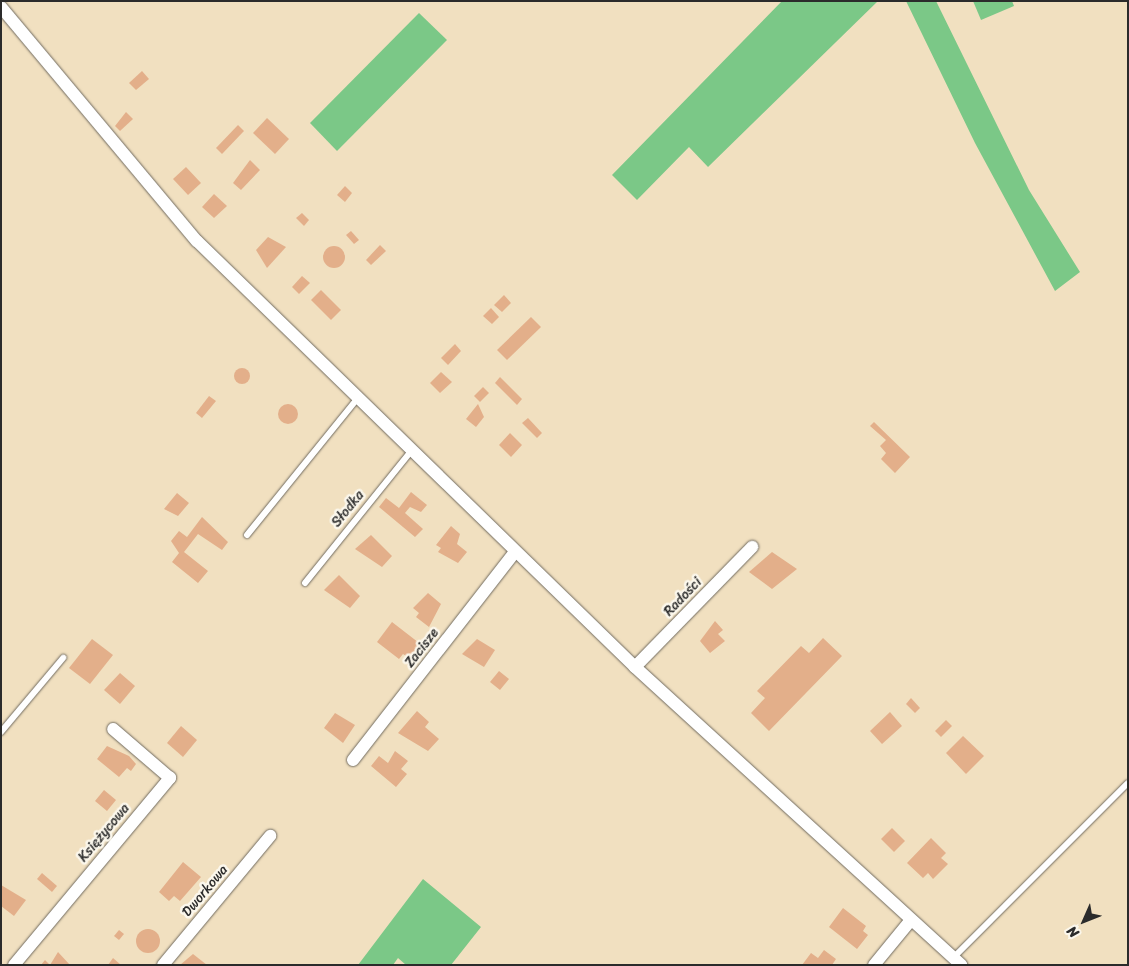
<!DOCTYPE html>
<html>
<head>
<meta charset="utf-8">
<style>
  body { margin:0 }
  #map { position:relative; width:1129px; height:966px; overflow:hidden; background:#f1e0c0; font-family:Sriracha,sans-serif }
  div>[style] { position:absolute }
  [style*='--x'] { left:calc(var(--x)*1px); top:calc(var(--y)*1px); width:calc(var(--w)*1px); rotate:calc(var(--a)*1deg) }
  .green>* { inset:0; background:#7bc887 }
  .building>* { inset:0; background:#e3af8a }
  .round { border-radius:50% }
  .roads { filter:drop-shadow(0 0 1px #706a5f) drop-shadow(0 0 1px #706a5f) }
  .service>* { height:6px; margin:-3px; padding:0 3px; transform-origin:3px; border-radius:3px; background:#fff }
  .minor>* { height:12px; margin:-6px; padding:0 6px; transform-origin:6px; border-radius:6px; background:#fff }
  span { translate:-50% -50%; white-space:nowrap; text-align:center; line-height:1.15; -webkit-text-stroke:5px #fbf7ec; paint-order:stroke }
  .street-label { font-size:14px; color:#2b2b2b }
  .frame { position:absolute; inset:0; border:2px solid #2b2b2b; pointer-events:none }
  .north { position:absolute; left:1059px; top:896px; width:50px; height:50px; -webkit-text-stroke:4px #fbf7ec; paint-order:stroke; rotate:226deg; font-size:14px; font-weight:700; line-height:20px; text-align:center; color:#2b2b2b }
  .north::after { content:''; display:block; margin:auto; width:18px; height:22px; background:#2b2b2b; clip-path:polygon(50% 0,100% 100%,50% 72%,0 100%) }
</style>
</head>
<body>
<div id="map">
  <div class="green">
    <div style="clip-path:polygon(782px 1px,878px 1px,708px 167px,689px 147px,637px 200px,612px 175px)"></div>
    <div style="clip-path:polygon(906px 1px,936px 1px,1029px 190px,1080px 272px,1055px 291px,975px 143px)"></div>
    <div style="clip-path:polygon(973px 1px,1012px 1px,1014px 6px,981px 20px)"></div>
    <div style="clip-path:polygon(419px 13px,447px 40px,337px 151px,310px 123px)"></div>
    <div style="clip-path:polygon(423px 879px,481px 927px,451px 965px,406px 965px,398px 958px,393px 965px,358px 965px)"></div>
  </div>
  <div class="building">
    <div style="clip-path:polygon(142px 71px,149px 79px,136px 90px,129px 83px)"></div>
    <div style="clip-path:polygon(126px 112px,133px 119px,120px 131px,115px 126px)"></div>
    <div style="clip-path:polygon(267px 118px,289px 139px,275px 154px,253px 133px)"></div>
    <div style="clip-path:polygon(238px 125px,244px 131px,222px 154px,216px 148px)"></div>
    <div style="clip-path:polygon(250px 160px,260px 170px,241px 190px,233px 183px)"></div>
    <div style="clip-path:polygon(186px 167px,201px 183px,188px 195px,173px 179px)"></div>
    <div style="clip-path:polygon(345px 186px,352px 193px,345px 202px,337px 195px)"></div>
    <div style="clip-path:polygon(214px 194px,227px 206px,214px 218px,202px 207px)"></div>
    <div style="clip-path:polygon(302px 213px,309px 220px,304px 226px,296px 218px)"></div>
    <div style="clip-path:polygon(351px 231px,359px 240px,354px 244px,346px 235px)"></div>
    <div style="clip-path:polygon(268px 237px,286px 247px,267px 268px,256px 250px)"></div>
    <div style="clip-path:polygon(380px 245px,386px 251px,371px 265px,366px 260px)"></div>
    <div class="round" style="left:323px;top:246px;width:22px;height:22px"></div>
    <div style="clip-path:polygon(302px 276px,310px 283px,299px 294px,292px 287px)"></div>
    <div style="clip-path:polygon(321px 290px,341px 310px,331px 320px,311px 300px)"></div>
    <div style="clip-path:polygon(504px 295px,511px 303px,502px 312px,494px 305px)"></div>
    <div style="clip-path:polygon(491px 308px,499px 317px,492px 324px,483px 316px)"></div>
    <div style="clip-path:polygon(531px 317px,541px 327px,507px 360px,497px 350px)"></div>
    <div style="clip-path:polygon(455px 344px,461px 351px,448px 365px,441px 358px)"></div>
    <div class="round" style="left:234px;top:368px;width:16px;height:16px"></div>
    <div style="clip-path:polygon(441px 372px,452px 382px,440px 393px,430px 383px)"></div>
    <div style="clip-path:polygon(500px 377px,522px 399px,517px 405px,495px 383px)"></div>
    <div style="clip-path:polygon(483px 387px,489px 393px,480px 402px,474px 396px)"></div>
    <div style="clip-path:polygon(209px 396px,216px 401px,202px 418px,196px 413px)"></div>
    <div class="round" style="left:278px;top:404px;width:20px;height:20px"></div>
    <div style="clip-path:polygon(478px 404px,484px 417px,476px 427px,466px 419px)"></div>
    <div style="clip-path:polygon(528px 418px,542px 433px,537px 438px,522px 423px)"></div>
    <div style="clip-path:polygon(874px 422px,910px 457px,895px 473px,881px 459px,886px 453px,880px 446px,886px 440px,870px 426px)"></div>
    <div style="clip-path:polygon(510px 433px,522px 445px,511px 457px,499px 445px)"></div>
    <div style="clip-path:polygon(411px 492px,427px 505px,421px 512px,410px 507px,405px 513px,423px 529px,415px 537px,379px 507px,386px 498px,399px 508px)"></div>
    <div style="clip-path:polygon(177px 493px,189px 503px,178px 516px,164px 509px)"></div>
    <div style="clip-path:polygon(202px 517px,228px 542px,222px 550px,198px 534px,184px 552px,208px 571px,198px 583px,172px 562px,179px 553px,171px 541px,179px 531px,187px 537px)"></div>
    <div style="clip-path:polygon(451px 526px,460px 534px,457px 544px,467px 552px,458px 563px,438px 552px,441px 548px,436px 545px)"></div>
    <div style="clip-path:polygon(371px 535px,392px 556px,382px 567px,355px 549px)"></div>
    <div style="clip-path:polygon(772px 552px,797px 569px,772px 589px,749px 572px)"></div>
    <div style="clip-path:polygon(339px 575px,360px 596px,350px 608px,324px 590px)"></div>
    <div style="clip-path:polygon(428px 593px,441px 604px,429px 627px,416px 617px,419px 613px,413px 608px)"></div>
    <div style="clip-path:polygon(715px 621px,723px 630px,718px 634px,725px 641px,710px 653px,700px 641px)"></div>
    <div style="clip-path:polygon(392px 622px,423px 646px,412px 660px,403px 654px,399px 659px,377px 642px)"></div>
    <div style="clip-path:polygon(823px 638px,842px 656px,769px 731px,751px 713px,765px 698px,757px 691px,801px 646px,809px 653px)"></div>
    <div style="clip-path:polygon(92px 639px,113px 655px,90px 684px,69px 668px)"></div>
    <div style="clip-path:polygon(477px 639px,495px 650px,484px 667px,462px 654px)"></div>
    <div style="clip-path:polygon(499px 671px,509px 679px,500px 690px,490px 682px)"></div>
    <div style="clip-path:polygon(120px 673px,135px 686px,120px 704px,104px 690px)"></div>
    <div style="clip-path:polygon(911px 698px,920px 708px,915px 713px,906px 704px)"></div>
    <div style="clip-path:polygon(417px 711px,429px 722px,425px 727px,439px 739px,428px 751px,398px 733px)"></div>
    <div style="clip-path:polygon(890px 712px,902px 726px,882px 744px,870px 731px)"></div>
    <div style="clip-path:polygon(335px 713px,355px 725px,343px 743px,324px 728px)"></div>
    <div style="clip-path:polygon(946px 720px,952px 726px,941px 737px,935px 731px)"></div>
    <div style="clip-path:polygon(181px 726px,197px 740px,183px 757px,167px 743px)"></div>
    <div style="clip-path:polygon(963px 736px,984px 756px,966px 774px,946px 753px)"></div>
    <div style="clip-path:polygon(107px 746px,129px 756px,136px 764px,131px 771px,127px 768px,119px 777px,97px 759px)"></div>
    <div style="clip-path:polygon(395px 751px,408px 761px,401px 769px,407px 774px,396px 787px,371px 766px,379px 756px,388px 763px)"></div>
    <div style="clip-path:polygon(104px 790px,116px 800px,107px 811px,95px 801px)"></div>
    <div style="clip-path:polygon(892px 828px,905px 841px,894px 852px,881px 839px)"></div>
    <div style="clip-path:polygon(931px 838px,946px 853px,941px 858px,948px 864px,933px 879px,928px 873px,923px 878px,907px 863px)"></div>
    <div style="clip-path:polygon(183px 862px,201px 877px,180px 901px,174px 896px,169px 901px,159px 892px)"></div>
    <div style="clip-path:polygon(42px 873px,57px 886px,52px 892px,37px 879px)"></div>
    <div style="clip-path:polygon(1px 885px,26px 900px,14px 916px,1px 906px)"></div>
    <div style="clip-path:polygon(843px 908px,866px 926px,863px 931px,868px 935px,857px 949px,829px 927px)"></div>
    <div class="round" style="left:136px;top:929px;width:24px;height:24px"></div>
    <div style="clip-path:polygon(119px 930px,124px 934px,119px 940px,114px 936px)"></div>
    <div style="clip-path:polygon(824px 950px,836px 959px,832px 965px,802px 965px,811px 953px,818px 958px)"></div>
    <div style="clip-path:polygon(58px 952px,70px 965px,41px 965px,45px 960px,50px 965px)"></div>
    <div style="clip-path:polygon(193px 954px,207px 965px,180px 965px)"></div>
    <div style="clip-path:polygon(113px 958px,121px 965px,108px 965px)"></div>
  </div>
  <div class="roads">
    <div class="service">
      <div style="--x:247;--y:535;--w:176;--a:-51"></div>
      <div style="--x:305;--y:583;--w:169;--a:-51.2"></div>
      <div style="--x:1;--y:732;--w:97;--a:-50"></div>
      <div style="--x:953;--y:958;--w:247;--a:-45"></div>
    </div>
    <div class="minor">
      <div style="--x:1;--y:7;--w:305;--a:50.1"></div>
      <div style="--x:197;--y:241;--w:611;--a:44.2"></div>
      <div style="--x:635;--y:667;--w:442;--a:42.4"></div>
      <div style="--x:635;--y:667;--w:168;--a:-45.7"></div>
      <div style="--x:353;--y:760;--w:262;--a:-52.1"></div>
      <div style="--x:14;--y:965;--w:244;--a:-50.2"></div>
      <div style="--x:170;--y:778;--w:75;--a:-139.3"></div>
      <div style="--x:163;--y:965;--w:168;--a:-50.3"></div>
      <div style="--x:874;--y:965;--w:58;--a:-50.6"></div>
    </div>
  </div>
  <div class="street-label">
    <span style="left:348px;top:509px;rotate:-51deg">Słodka</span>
    <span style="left:683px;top:597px;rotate:-46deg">Radości</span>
    <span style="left:422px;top:648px;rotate:-52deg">Zacisze</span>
    <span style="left:104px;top:833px;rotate:-50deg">Księżycowa</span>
    <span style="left:205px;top:891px;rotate:-50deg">Dworkowa</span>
  </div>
  <div class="frame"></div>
  <div class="north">N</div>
</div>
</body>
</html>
